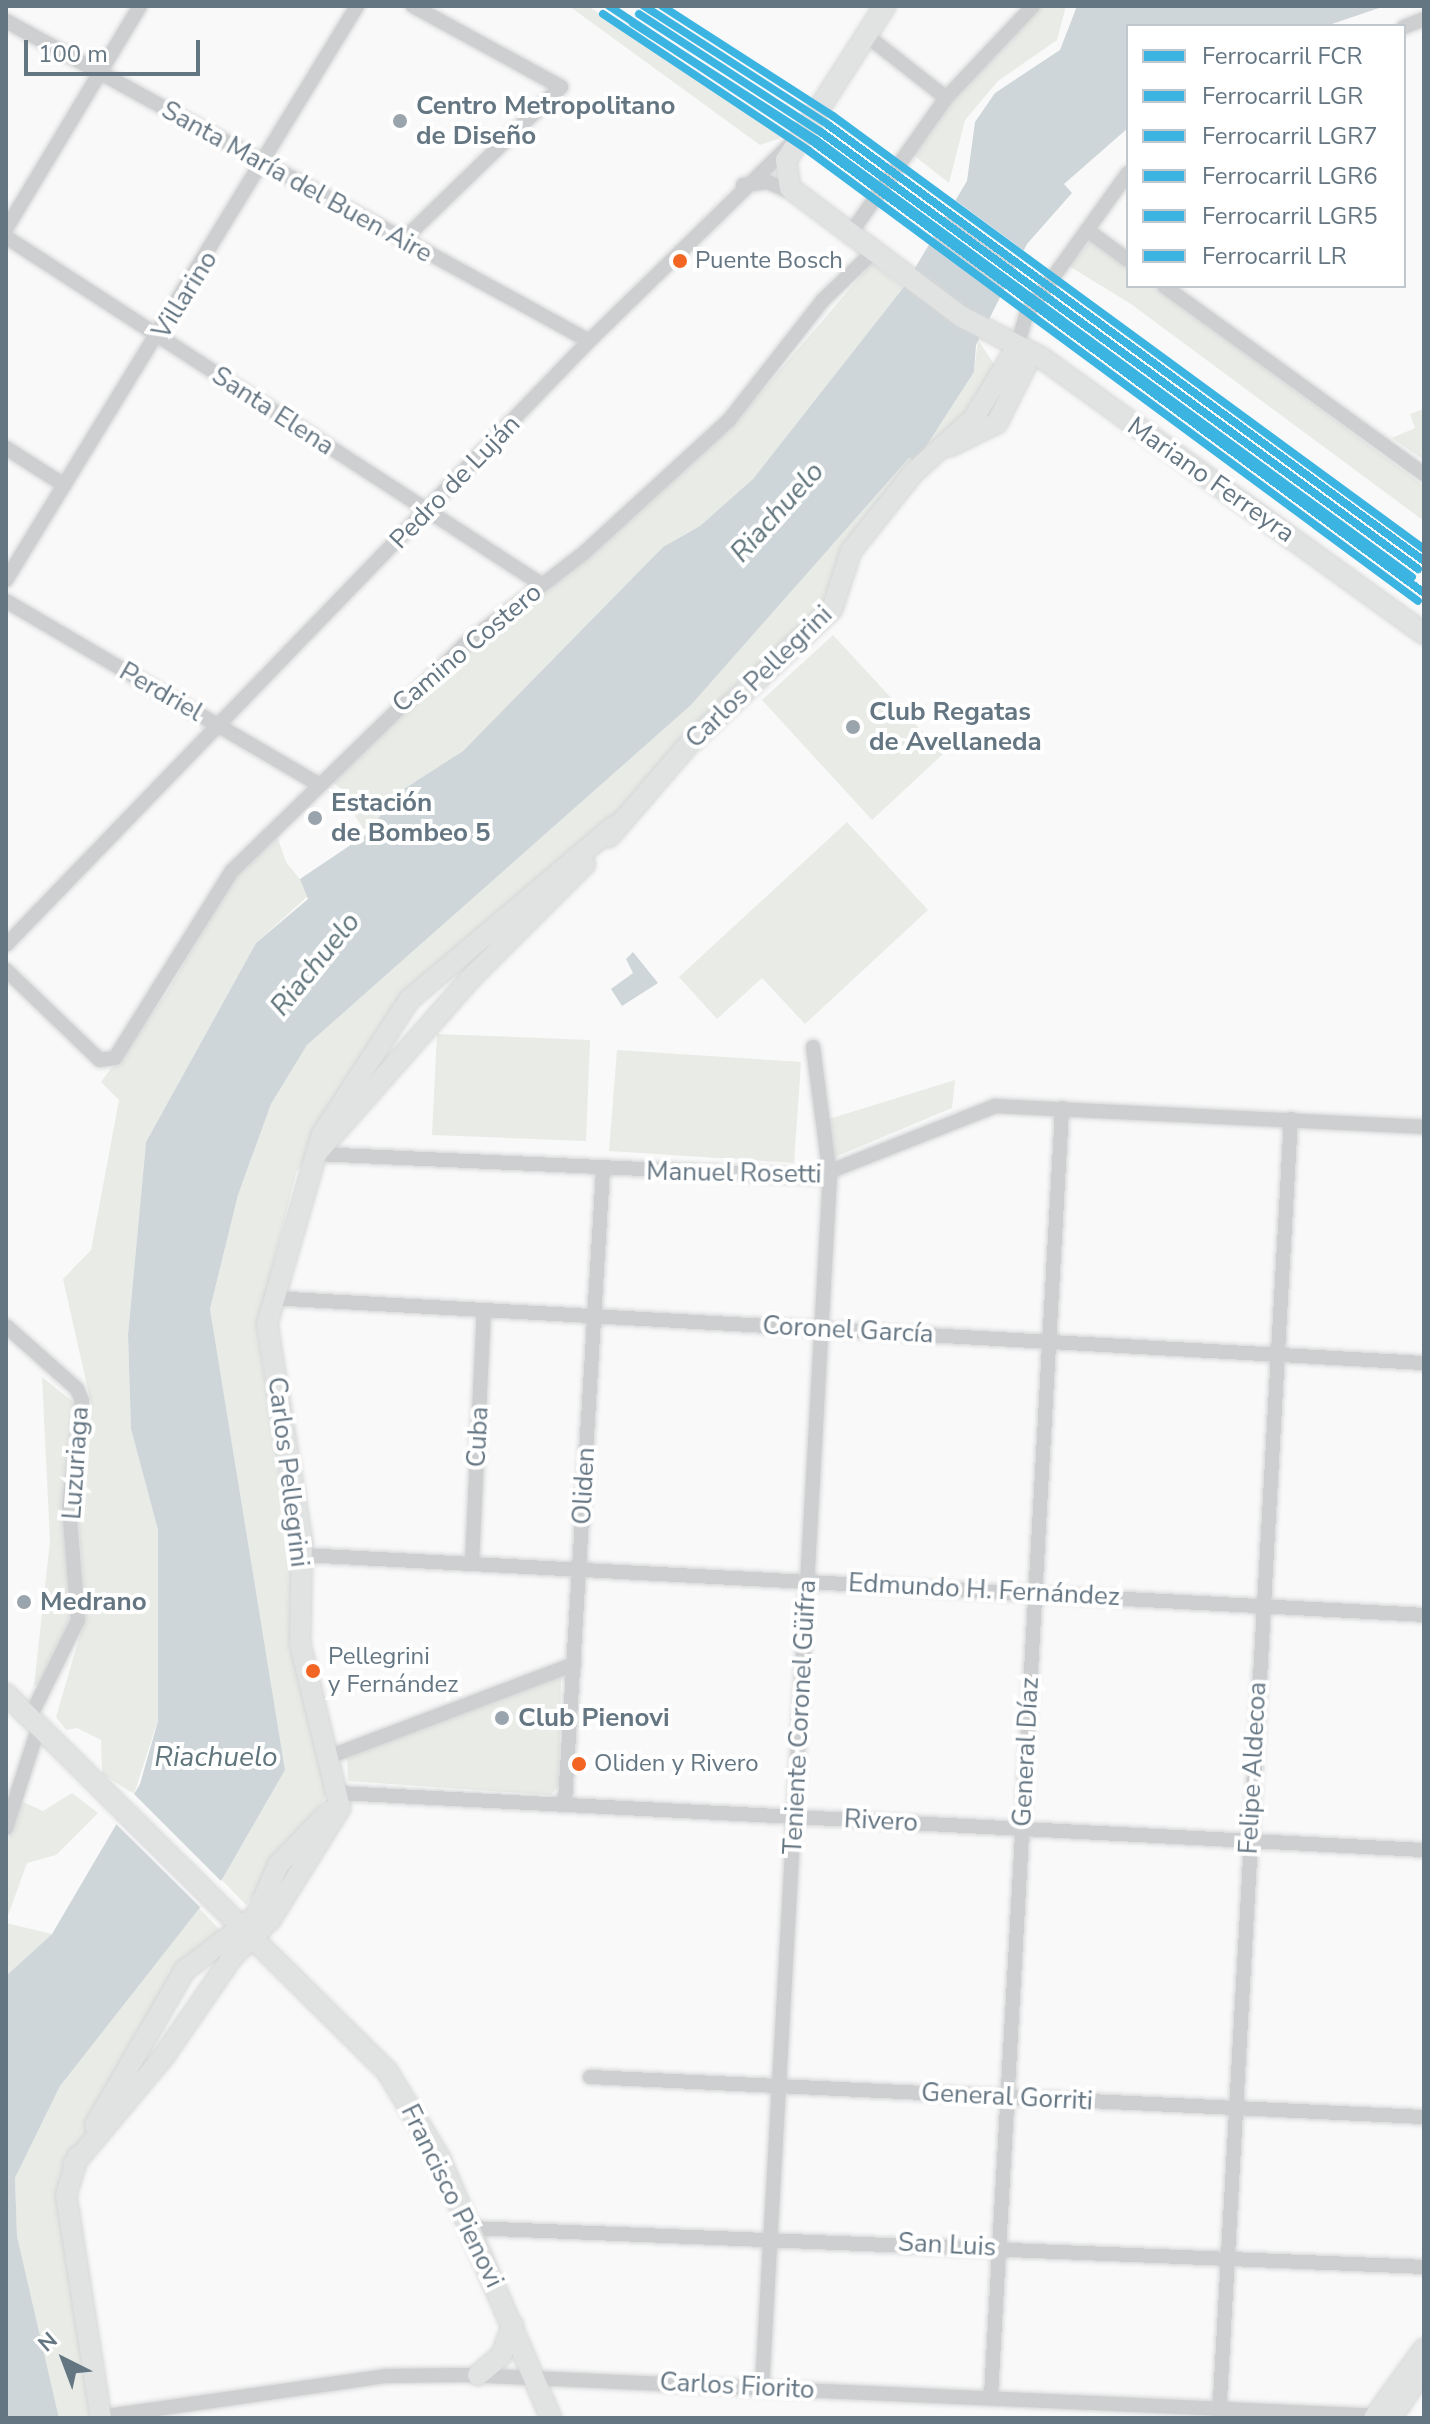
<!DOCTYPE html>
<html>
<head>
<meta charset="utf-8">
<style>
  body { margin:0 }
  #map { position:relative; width:1430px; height:2424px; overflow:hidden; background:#f9f9f9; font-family:"Nunito Sans",sans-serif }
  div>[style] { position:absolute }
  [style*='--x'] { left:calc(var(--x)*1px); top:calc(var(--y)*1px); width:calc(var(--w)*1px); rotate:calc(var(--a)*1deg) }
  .green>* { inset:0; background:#e8ebe6 }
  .water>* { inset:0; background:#ced6d9 }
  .pier>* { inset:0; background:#f9f9f9 }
  .roads { filter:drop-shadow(0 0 2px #d5d6d7) drop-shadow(0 0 2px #d5d6d7) }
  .street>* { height:14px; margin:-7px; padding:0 7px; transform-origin:7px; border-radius:7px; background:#cecfd0 }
  .secondary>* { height:20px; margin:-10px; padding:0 10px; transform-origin:10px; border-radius:10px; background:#e1e2e2 }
  .rail-1>* { height:8px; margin:-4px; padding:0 4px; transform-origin:4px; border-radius:4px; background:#3cb4e2 }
  .rail-2>* { height:8px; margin:-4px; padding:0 4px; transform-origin:4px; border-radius:4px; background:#3cb4e2 }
  .rail-3>* { height:8px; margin:-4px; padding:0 4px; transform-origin:4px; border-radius:4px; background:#3cb4e2 }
  .rail-4>* { height:8px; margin:-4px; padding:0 4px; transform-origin:4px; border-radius:4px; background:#3cb4e2 }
  .rail-5>* { height:8px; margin:-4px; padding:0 4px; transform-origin:4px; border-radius:4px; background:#3cb4e2 }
  .rail-6>* { height:8px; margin:-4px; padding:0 4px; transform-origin:4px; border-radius:4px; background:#3cb4e2 }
  .dots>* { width:22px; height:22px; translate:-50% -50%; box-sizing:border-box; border:4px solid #fff; border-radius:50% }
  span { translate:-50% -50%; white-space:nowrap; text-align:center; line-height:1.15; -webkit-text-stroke:8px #fff; paint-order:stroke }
  .bus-label { font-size:24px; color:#657683 }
  .left { translate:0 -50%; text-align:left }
  .poi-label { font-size:26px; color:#657683; font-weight:700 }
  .street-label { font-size:26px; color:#657683 }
  .water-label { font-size:28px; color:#60757c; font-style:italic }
  .frame { position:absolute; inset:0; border:8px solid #657683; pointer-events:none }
  .legend { position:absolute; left:1126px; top:24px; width:280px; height:264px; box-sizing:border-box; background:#fff; border:2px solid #c1c8cd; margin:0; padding:10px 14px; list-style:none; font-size:24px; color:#657683 }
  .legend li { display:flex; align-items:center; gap:16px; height:40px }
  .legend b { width:40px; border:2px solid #c1c8cd }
  .north { position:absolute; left:24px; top:2320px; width:80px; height:80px; -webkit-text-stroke:6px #fff; paint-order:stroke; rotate:318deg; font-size:22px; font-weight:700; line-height:32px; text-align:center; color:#657683 }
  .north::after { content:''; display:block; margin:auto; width:28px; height:36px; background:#657683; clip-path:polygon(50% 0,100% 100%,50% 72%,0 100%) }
  .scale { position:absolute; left:24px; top:40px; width:176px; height:36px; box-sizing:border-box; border:4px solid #657683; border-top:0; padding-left:10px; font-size:24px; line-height:28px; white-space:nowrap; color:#657683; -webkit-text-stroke:6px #fff; paint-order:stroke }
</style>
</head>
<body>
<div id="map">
  <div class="green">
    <div style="clip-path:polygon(569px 6px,588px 6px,790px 135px,760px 145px)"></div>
    <div style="clip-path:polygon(1040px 6px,1066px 6px,1057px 40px,998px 81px,965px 120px,949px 183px,912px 154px,971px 75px)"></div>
    <div style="clip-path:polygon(1091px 240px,1128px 267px,1128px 286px,1153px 286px,1424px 486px,1424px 521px,1131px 304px,1069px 266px)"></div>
    <div style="clip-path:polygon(872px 263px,903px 288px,753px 479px,700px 526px,663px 547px,463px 751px,396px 794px,367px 834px,353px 813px,362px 804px,328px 779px,471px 647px,591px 557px,734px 424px)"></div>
    <div style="clip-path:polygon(978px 340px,999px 371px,969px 415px,877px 506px,838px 559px,826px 599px,612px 821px,421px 984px,296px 1173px,257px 1329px,329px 1792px,246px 1905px,222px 1880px,285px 1770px,210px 1309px,238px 1195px,271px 1104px,307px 1045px,691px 705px,909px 458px,916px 462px,974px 372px)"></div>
    <div style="clip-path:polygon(1424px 409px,1424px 460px,1392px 438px,1415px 428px,1410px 414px)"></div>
    <div style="clip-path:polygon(833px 635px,943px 754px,872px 820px,762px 700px)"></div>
    <div style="clip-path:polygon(847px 822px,928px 910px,805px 1024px,762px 978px,717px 1019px,679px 977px)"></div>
    <div style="clip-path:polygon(277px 836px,286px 862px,311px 893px,256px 943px,146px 1142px,128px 1335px,131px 1429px,158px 1530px,158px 1720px,134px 1794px,102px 1774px,101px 1740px,77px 1728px,66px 1730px,56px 1717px,85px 1618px,77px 1497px,92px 1408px,63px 1279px,91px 1250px,119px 1100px,101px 1082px,165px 996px,236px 875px)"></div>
    <div style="clip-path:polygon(437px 1034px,590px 1040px,586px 1141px,432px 1135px)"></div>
    <div style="clip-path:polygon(617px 1050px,801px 1062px,794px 1163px,609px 1151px)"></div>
    <div style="clip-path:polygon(955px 1080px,952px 1108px,835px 1157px,829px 1119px)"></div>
    <div style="clip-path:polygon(42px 1377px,78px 1406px,61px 1507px,74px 1608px,43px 1683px,34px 1686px,50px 1541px)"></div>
    <div style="clip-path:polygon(561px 1676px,559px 1786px,551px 1795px,348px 1781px,347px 1755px)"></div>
    <div style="clip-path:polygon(72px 1793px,98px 1813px,56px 1855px,27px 1863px,6px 1921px,6px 1846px,21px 1801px,43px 1811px)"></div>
    <div style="clip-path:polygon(196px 1905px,223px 1933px,158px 2004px,59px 2181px,91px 2412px,89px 2418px,59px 2418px,17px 2236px,15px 2178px,60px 2086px)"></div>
    <div style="clip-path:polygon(6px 1923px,52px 1934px,6px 1976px)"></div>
  </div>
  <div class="water">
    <div style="clip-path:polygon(1077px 6px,1385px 6px,1326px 26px,1128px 26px,1128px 128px,1064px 184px,1072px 193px,1027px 244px,976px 345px,974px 372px,916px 462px,909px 458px,691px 705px,307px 1045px,271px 1104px,238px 1195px,210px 1309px,285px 1770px,223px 1878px,60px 2086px,15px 2178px,17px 2236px,59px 2418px,6px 2418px,6px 1976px,52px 1934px,140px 1784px,158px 1721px,158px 1530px,131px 1429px,128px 1335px,146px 1142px,256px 943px,308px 899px,300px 879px,367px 834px,396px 794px,463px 751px,663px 547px,700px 526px,753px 479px,903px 288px,967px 181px,975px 122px,995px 93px,1060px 50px)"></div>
    <div style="clip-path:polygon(633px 952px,658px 983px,622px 1006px,611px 989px,633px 973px,626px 959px)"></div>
  </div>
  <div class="pier">
    <div style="clip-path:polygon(951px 197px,1027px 253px,1020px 267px,943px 211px)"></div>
    <div style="clip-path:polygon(939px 217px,1016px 275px,1009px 288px,932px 231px)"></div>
    <div style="clip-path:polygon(131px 1791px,223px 1883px,200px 1907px,113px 1821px)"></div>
  </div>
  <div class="roads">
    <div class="street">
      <div style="--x:6;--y:21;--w:665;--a:28.76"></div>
      <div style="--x:1404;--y:27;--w:22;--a:-22"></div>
      <div style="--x:866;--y:35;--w:102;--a:38.2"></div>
      <div style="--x:946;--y:98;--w:127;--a:-46.6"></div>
      <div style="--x:743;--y:185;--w:25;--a:-7"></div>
      <div style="--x:768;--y:182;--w:30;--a:24"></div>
      <div style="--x:6;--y:229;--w:260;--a:-59"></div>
      <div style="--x:1087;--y:230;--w:51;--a:36.2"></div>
      <div style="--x:850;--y:234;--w:166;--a:-54.8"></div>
      <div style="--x:6;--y:237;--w:638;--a:32.97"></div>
      <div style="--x:403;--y:240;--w:220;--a:-44.1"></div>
      <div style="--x:561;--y:87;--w:169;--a:-151.3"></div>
      <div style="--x:1164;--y:286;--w:321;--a:35.9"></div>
      <div style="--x:1017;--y:347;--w:33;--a:-74"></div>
      <div style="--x:1026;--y:315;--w:175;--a:-54.3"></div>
      <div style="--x:6;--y:448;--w:69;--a:32.5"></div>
      <div style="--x:6;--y:580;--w:673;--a:-58.55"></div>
      <div style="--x:6;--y:601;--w:358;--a:30.4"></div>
      <div style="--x:6;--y:945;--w:839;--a:-46.01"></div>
      <div style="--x:589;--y:341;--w:284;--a:-44.3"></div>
      <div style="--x:6;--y:970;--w:130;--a:43.8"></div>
      <div style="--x:100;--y:1060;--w:15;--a:-8"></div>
      <div style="--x:115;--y:1058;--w:221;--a:-58"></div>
      <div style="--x:232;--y:871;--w:324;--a:-44.2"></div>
      <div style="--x:464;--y:645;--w:153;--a:-37.5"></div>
      <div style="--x:585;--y:552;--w:195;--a:-42.5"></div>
      <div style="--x:729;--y:420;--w:152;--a:-51.9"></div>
      <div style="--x:823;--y:300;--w:69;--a:-43.8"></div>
      <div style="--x:316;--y:1154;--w:501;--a:2.63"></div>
      <div style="--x:816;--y:1177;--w:193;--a:-21.6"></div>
      <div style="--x:995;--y:1106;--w:430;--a:2.8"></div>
      <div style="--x:271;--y:1298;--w:1155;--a:3.23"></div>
      <div style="--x:6;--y:1326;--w:95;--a:41.6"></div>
      <div style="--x:77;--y:1389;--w:13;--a:67"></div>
      <div style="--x:82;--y:1401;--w:106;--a:97.1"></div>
      <div style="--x:69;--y:1506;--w:114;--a:85.5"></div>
      <div style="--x:78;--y:1620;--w:108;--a:116.3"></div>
      <div style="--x:303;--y:1555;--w:1123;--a:3.06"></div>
      <div style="--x:472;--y:1562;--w:250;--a:-87.3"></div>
      <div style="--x:331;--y:1756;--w:260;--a:-20.7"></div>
      <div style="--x:339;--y:1793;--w:1086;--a:3.01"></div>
      <div style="--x:565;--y:1802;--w:634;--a:-86.56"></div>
      <div style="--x:6;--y:1828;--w:107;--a:-72.1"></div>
      <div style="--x:590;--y:2077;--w:835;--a:2.75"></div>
      <div style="--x:471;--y:2228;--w:954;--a:2.34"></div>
      <div style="--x:762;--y:2388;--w:1214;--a:-86.79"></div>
      <div style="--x:830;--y:1176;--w:130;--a:-97.5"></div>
      <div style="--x:991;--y:2396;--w:1290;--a:-86.84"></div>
      <div style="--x:101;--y:2417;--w:287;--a:-8.2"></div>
      <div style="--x:385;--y:2376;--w:79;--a:-0.7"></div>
      <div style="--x:464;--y:2375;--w:918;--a:2.56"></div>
      <div style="--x:1219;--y:2418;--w:1301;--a:-86.83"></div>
    </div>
    <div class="secondary">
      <div style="--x:885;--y:6;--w:183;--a:122.7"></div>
      <div style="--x:786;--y:160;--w:28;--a:82"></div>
      <div style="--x:790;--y:188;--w:215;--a:36.9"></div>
      <div style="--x:962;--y:317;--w:90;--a:27.1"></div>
      <div style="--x:1042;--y:358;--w:471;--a:35.8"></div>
      <div style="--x:950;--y:446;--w:52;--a:-26.1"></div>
      <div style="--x:997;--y:423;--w:78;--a:-63.4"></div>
      <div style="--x:609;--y:837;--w:123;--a:-49.3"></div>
      <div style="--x:689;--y:744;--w:197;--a:-43.4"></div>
      <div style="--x:832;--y:609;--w:61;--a:-71.9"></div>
      <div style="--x:851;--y:551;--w:100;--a:-51.5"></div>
      <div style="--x:913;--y:473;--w:81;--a:-42"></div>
      <div style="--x:973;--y:419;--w:84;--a:-58.6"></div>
      <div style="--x:316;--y:1154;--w:235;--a:-48.6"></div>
      <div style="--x:471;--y:978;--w:161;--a:-45"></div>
      <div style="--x:6;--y:1694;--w:536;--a:44.7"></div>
      <div style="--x:387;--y:2071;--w:100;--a:58.8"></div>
      <div style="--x:439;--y:2157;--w:284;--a:66.8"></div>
      <div style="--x:95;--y:2125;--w:179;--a:-59.9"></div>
      <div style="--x:185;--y:1970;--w:89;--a:-37.3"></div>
      <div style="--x:256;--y:1916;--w:56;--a:-66.7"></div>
      <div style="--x:278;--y:1865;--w:75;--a:-46.1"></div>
      <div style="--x:78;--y:2156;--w:41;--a:107.1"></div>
      <div style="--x:66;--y:2195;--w:226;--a:81.1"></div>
      <div style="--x:73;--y:2165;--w:142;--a:-50.1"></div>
      <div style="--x:164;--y:2056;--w:121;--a:-55.4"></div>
      <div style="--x:233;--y:1956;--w:52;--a:-44.2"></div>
      <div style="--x:270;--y:1920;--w:132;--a:-58"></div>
      <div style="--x:340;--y:1808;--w:169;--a:-103.7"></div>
      <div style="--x:300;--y:1644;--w:102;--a:-88.9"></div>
      <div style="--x:302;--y:1542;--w:221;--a:-99.1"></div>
      <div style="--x:267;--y:1324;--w:198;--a:-73.9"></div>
      <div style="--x:322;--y:1134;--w:160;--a:-57"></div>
      <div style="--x:409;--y:1000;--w:270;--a:-40.3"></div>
      <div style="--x:478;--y:2375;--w:30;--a:-40"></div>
      <div style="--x:501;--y:2356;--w:33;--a:-69"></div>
      <div style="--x:1374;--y:2418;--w:85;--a:-54.1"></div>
      <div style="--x:1391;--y:2418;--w:59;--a:-56"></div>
    </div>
  </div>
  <div class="rail-1">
    <div style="--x:644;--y:6;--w:218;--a:32.8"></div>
    <div style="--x:827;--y:124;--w:740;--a:36.2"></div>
  </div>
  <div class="rail-2">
    <div style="--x:639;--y:14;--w:217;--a:33"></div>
    <div style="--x:821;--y:132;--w:740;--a:36.2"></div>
  </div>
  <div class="rail-3">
    <div style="--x:609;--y:6;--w:247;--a:33.6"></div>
    <div style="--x:815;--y:143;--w:757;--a:36.46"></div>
  </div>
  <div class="rail-4">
    <div style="--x:603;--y:14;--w:247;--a:33.6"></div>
    <div style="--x:809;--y:151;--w:757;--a:36.46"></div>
  </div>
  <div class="rail-5">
    <div style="--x:662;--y:6;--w:203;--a:32.8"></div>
    <div style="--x:833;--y:116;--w:733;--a:36.23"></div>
  </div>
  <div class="rail-6">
    <div style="--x:633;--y:23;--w:217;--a:32.6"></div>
    <div style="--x:816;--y:140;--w:739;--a:36.25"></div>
  </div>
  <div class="dots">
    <div style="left:400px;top:121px;background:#99a4ac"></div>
    <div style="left:680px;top:261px;background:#f26522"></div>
    <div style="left:853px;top:727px;background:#99a4ac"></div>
    <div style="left:315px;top:818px;background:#99a4ac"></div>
    <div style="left:24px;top:1602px;background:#99a4ac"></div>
    <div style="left:313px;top:1671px;background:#f26522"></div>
    <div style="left:502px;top:1718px;background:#99a4ac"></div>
    <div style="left:579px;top:1764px;background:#f26522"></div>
  </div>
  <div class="bus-label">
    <span class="left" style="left:695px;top:261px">Puente Bosch</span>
    <span class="left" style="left:328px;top:1671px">Pellegrini<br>y Fernández</span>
    <span class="left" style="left:594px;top:1764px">Oliden y Rivero</span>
  </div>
  <div class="poi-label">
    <span class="left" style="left:416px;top:121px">Centro Metropolitano<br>de Diseño</span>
    <span class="left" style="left:869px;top:727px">Club Regatas<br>de Avellaneda</span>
    <span class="left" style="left:331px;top:818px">Estación<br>de Bombeo 5</span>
    <span class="left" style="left:40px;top:1602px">Medrano</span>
    <span class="left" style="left:518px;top:1718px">Club Pienovi</span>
  </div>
  <div class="street-label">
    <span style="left:297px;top:182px;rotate:29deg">Santa María del Buen Aire</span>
    <span style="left:185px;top:295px;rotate:-58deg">Villarino</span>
    <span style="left:273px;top:411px;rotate:33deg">Santa Elena</span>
    <span style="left:1211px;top:480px;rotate:35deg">Mariano Ferreyra</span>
    <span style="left:455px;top:482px;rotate:-46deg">Pedro de Luján</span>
    <span style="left:467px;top:648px;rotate:-40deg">Camino Costero</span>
    <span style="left:759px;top:677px;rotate:-44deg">Carlos Pellegrini</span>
    <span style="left:161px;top:692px;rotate:30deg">Perdriel</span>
    <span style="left:734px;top:1173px;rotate:1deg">Manuel Rosetti</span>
    <span style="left:848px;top:1330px;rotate:3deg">Coronel García</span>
    <span style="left:478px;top:1437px;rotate:-87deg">Cuba</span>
    <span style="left:76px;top:1463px;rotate:-86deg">Luzuriaga</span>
    <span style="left:288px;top:1472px;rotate:83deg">Carlos Pellegrini</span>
    <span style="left:584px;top:1486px;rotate:-87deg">Oliden</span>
    <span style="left:984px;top:1590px;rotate:3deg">Edmundo H. Fernández</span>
    <span style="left:800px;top:1717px;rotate:-87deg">Teniente Coronel Güifra</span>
    <span style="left:1026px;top:1752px;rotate:-87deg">General Díaz</span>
    <span style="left:1253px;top:1768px;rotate:-87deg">Felipe Aldecoa</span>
    <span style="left:881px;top:1821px;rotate:3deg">Rivero</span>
    <span style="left:1007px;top:2097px;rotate:3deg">General Gorriti</span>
    <span style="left:452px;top:2196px;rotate:64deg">Francisco Pienovi</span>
    <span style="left:947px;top:2245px;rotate:3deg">San Luis</span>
    <span style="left:737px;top:2386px;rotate:3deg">Carlos Fiorito</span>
  </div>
  <div class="water-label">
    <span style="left:777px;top:512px;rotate:-48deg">Riachuelo</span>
    <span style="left:315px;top:964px;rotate:-51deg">Riachuelo</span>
    <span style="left:216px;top:1757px">Riachuelo</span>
  </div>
  <div class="frame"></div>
  <ul class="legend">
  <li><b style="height:10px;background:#3cb4e2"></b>Ferrocarril FCR</li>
  <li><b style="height:10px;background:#3cb4e2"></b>Ferrocarril LGR</li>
  <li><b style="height:10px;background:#3cb4e2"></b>Ferrocarril LGR7</li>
  <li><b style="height:10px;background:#3cb4e2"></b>Ferrocarril LGR6</li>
  <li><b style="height:10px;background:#3cb4e2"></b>Ferrocarril LGR5</li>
  <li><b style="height:10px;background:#3cb4e2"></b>Ferrocarril LR</li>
  </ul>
  <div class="north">N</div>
  <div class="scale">100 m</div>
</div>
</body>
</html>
